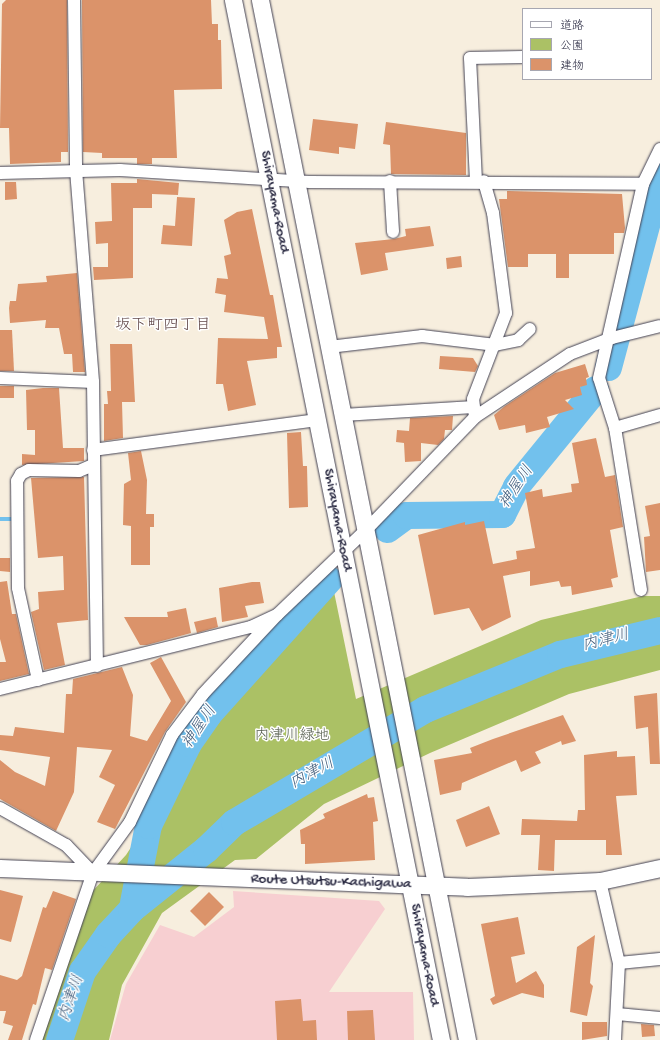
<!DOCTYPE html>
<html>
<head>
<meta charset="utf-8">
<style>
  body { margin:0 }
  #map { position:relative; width:660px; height:1040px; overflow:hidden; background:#f7eede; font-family:"Gochi Hand","Klee One",sans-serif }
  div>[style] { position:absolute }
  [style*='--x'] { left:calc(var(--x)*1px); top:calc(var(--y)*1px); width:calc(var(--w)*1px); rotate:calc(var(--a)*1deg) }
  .built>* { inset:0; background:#f7cfd1 }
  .green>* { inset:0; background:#abc165 }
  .stream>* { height:4.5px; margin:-2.25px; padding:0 2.25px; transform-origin:2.25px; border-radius:2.25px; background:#72c1ed }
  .river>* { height:27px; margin:-13.5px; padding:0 13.5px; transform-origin:13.5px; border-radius:13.5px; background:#72c1ed }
  .building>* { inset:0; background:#db936a }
  .roads { filter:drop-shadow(0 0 1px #424153) drop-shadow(0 0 1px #424153) }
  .street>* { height:12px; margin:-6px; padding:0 6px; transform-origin:6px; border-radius:6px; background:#fff }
  .secondary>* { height:17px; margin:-8.5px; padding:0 8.5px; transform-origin:8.5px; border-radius:8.5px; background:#fff }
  span { translate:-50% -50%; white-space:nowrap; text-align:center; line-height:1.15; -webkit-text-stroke:3px #fff; paint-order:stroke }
  .street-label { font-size:15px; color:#22223b }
  .park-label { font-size:15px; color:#525a4a }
  .neighbourhood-label { font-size:16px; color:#634a4b }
  .water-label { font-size:16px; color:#3e5a79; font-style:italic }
  .legend { position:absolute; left:522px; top:8px; width:130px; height:72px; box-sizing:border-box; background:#fff; border:1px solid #a7a7b1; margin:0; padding:5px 7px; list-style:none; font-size:12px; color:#22223b }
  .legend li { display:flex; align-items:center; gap:8px; height:20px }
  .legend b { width:20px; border:1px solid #a7a7b1 }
</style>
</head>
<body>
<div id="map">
  <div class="built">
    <div style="clip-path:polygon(233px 891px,379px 901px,385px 909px,329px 992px,413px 992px,414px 1040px,110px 1040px,126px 984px,160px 925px,194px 937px,234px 907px)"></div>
  </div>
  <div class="green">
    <div style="clip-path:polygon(332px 582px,356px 699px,541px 620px,643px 596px,660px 596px,660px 670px,569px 694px,430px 753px,324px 804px,256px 859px,235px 860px,162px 913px,122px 985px,109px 1040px,42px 1040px,90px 894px,126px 855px,177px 777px,201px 732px,285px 631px)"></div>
  </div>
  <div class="stream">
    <div style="--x:0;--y:519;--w:15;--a:0"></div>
  </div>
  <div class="river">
    <div style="--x:608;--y:367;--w:201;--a:-75"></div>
    <div style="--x:387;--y:529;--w:24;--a:-36"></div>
    <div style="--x:406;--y:515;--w:96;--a:-0.6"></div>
    <div style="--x:502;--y:514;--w:31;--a:-63"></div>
    <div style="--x:516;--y:486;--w:125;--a:-50.8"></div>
    <div style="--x:133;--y:902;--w:78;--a:-79"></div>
    <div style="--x:148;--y:825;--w:91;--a:-64"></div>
    <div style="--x:188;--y:743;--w:35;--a:-55"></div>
    <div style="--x:208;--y:714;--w:181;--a:-48.1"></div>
    <div style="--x:59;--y:1040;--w:73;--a:-71.6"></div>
    <div style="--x:82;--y:971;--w:45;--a:-54.9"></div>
    <div style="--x:108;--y:934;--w:34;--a:-47"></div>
    <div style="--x:131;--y:909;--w:96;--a:-38.7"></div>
    <div style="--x:206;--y:849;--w:39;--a:-44"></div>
    <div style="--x:234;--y:822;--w:222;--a:-30.6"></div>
    <div style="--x:425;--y:709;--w:146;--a:-22.2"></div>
    <div style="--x:560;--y:654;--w:103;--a:-13.5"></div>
  </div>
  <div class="building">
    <div style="clip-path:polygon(6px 0,67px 0,68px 152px,61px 152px,61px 162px,10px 164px,9px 128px,0 128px,2px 4px)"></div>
    <div style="clip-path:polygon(82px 0,211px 0,212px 24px,218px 24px,218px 40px,221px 40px,222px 89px,174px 90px,177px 158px,152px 158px,152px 164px,137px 164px,137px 158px,102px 158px,102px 153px,83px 152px)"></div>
    <div style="clip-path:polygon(313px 119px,358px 124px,355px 149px,339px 147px,339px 154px,309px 150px)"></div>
    <div style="clip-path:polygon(386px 122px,466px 133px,466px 175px,391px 174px,390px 145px,383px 144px)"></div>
    <div style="clip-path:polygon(137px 179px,179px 183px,178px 195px,152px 194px,152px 208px,133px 208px,133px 278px,94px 280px,93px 267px,108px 267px,108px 243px,96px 244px,95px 222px,112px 221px,111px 183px,137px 183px)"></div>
    <div style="clip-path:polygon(5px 182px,16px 182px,17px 199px,5px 200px)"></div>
    <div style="clip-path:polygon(507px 191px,622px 194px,625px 228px,624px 233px,614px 233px,614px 254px,569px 254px,569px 278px,556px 278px,556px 254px,528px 254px,528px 267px,508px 267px,499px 199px,507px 199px)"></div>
    <div style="clip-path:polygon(177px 197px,195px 198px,192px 246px,161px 244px,163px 225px,175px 226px)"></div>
    <div style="clip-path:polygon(252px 209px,270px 295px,273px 295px,282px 347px,277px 347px,277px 358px,247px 361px,256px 405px,228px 411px,223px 384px,216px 384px,218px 338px,268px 339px,264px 317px,224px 312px,226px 295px,215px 293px,217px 278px,228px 279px,224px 256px,231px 254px,224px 220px,237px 212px)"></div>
    <div style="clip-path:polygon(430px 226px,434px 246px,385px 253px,388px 270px,361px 275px,355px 243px,394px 239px,406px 236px,405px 229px)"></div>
    <div style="clip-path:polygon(461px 256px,462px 267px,447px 269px,446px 258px)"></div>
    <div style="clip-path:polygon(77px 273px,85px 372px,73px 372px,72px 354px,64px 354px,59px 328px,45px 328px,46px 320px,10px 323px,9px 308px,10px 301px,16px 301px,18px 284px,47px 282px,46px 276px)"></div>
    <div style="clip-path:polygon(0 330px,12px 330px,14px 371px,0 371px)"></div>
    <div style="clip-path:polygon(110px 344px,132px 344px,135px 402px,122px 402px,123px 438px,104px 441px,104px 404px,108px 404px,107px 391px,111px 391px)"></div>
    <div style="clip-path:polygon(440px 356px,473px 358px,478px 366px,475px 372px,439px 369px)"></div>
    <div style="clip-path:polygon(585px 364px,589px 377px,586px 378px,587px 385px,580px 387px,582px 395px,565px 400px,574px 409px,547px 417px,550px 427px,526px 433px,525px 425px,499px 430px,494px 415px,505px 406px,555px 373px)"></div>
    <div style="clip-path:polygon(0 386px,14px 386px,14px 398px,0 398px)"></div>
    <div style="clip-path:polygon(43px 388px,59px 388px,63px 448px,84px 448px,84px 461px,22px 465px,22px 454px,35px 455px,35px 430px,27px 430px,26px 390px)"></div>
    <div style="clip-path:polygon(453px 416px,452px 430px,445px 430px,444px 439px,438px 445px,421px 443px,421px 461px,405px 462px,404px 443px,396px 442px,397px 430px,409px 431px,410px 418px)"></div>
    <div style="clip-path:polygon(301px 432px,303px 466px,307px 466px,308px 507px,289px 508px,287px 433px)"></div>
    <div style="clip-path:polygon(596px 438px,605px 477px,615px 475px,623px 527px,610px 530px,618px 577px,611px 579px,613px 587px,572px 595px,571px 586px,561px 587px,559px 581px,530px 586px,530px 571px,503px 576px,511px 617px,482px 631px,469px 608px,434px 615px,418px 535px,465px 522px,465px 525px,484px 521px,493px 564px,517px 559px,516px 551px,535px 548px,525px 493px,542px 489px,543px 497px,572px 492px,571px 484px,579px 483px,572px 443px)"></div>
    <div style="clip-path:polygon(141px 451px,147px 480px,146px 514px,154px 514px,154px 527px,150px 527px,150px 565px,131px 565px,131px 526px,123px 525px,124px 484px,131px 480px,128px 453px)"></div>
    <div style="clip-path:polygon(84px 477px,88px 620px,57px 623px,65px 665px,44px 670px,31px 612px,39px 609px,38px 592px,64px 590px,63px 556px,38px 558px,31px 478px)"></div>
    <div style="clip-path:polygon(660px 503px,660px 570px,646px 572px,644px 537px,650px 536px,645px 506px)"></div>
    <div style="clip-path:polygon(0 558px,10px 558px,10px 572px,0 571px)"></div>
    <div style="clip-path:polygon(7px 581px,12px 614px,16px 614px,29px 674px,0 681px,0 662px,6px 662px,0 639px,0 582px)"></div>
    <div style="clip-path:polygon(252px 582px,260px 582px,264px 603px,245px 606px,248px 617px,222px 622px,219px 588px)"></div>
    <div style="clip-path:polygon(186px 608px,191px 633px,147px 645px,140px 645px,124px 617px,168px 617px,167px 612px)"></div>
    <div style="clip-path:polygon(216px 617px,218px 627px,197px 633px,194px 622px)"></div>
    <div style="clip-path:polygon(161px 657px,186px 702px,165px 732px,115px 829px,97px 822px,115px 785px,99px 777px,112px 750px,77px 747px,74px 792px,56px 831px,0 799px,0 760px,15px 772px,45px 786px,50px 757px,0 750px,0 735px,13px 736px,15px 727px,64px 733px,66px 694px,72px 694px,73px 679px,122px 667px,133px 695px,130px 736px,147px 741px,171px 701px,150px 663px)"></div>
    <div style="clip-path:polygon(657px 693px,660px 764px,650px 764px,648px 727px,636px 729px,634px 696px)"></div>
    <div style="clip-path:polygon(563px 715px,576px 741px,562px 745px,561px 741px,535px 752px,541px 763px,521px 772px,516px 760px,462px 783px,461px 790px,440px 795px,434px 760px,472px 753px,470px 748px,493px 739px)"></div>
    <div style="clip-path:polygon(617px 751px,617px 757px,635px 756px,637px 795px,616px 796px,622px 855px,606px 855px,606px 840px,555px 840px,554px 871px,538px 870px,540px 835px,521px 835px,522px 819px,577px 821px,578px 810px,585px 810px,584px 755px)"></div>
    <div style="clip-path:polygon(367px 794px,368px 798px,374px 797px,378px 821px,373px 822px,375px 860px,305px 864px,305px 844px,301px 844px,300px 830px,325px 818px,323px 814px)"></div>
    <div style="clip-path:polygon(489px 806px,500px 834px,466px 847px,456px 820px)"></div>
    <div style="clip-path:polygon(0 890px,23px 896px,11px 942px,0 939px)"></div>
    <div style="clip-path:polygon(53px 891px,76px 899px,52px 970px,45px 968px,36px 1005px,33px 1004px,22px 1040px,8px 1040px,13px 1026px,3px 1023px,6px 1011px,0 1011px,0 975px,17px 980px,22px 976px,43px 907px,46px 908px)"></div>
    <div style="clip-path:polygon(209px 892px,224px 907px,205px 926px,190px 911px)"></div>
    <div style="clip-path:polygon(518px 917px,525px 954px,511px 957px,516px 983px,536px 971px,544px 985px,544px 998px,522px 993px,493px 1005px,490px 999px,495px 996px,481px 924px)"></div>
    <div style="clip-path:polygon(595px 935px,590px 983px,593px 986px,587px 1016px,570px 1012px,577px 947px)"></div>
    <div style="clip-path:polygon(301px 999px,303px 1021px,316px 1020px,317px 1040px,277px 1040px,275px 1001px)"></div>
    <div style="clip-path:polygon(373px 1010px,375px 1040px,348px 1040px,347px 1011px)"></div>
    <div style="clip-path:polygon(582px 1022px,607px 1022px,607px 1036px,582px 1040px)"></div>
    <div style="clip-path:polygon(641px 1024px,654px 1025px,655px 1036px,642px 1037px)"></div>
  </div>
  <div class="roads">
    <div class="street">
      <div style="--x:74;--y:0;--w:170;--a:89.3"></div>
      <div style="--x:76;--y:170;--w:213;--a:85.4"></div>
      <div style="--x:93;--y:382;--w:284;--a:89.2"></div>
      <div style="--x:0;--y:173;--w:120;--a:-1.4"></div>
      <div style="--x:120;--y:170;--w:189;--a:3.6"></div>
      <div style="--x:309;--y:182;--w:334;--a:0.3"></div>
      <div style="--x:390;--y:181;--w:51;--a:86.6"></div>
      <div style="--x:476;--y:181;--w:123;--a:-92.8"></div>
      <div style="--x:470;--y:58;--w:53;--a:-1.1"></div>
      <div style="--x:329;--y:347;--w:94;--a:-6.7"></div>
      <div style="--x:422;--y:336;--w:74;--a:7"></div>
      <div style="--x:495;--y:345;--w:24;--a:-12"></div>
      <div style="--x:518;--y:340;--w:16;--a:-43"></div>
      <div style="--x:0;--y:378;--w:93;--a:2.5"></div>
      <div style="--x:343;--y:415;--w:131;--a:-3.5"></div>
      <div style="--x:475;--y:417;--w:18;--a:-96"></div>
      <div style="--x:473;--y:399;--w:92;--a:-69"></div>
      <div style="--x:506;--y:313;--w:101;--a:-97.4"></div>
      <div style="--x:493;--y:213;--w:33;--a:-106"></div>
      <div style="--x:615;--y:428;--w:47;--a:-16.1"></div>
      <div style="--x:93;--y:450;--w:226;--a:-7.6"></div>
      <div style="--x:641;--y:590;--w:164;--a:-99.1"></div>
      <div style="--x:615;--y:428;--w:52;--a:-107.7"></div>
      <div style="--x:599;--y:378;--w:199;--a:-77.2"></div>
      <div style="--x:643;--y:184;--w:39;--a:-64"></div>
      <div style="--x:38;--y:680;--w:94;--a:-102.3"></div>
      <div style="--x:18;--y:588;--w:107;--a:-90.5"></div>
      <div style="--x:17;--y:481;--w:8;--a:-60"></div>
      <div style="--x:21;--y:474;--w:9;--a:-27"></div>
      <div style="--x:29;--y:470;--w:50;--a:1.1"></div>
      <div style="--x:79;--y:471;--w:15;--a:-23"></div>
      <div style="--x:0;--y:689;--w:259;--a:-13.9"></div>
      <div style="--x:251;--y:627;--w:29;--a:-25"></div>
      <div style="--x:277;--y:615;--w:123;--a:-43.7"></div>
      <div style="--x:366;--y:530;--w:157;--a:-46"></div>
      <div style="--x:475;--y:417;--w:114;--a:-33.6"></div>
      <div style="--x:570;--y:354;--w:45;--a:-20.9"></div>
      <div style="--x:612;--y:338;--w:49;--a:-14"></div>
      <div style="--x:0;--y:808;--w:76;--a:29.3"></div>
      <div style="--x:66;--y:845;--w:39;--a:46"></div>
      <div style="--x:600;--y:881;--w:84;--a:77"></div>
      <div style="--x:619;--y:963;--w:77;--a:93"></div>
      <div style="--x:619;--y:963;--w:41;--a:-5.6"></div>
      <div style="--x:617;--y:1014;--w:43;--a:5.3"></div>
      <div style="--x:36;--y:1040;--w:176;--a:-71.2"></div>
      <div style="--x:93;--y:873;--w:63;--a:-54"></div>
      <div style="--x:130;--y:822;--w:97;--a:-64.2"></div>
      <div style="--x:172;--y:735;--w:51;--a:-52.9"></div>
      <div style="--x:203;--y:694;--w:105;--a:-46.9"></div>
    </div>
    <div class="secondary">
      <div style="--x:233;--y:0;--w:1061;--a:78.69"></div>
      <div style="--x:260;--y:0;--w:1060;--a:78.74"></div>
      <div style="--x:0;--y:868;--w:467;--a:2.3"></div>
      <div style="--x:467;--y:887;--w:133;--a:-2.6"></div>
      <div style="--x:600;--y:881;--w:61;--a:-12.2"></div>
    </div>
  </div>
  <div class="street-label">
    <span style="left:274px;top:202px;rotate:79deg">Shirayama-Road</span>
    <span style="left:337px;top:520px;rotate:79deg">Shirayama-Road</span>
    <span style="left:331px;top:882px;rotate:2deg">Route Utsutsu-Kachigawa</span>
    <span style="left:424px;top:955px;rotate:79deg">Shirayama-Road</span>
  </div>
  <div class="park-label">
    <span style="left:292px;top:737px">内津川緑地</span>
  </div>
  <div class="neighbourhood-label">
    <span style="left:163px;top:327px">坂下町四丁目</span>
  </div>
  <div class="water-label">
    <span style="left:518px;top:488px;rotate:-56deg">神屋川</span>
    <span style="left:606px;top:642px;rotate:-14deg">内津川</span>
    <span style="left:201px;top:728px;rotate:-56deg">神屋川</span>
    <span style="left:313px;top:775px;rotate:-28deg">内津川</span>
    <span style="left:73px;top:999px;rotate:-71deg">内津川</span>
  </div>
  <ul class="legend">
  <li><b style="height:5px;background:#fff"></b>道路</li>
  <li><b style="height:11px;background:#abc165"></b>公園</li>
  <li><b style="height:11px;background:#db936a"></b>建物</li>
  </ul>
</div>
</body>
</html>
